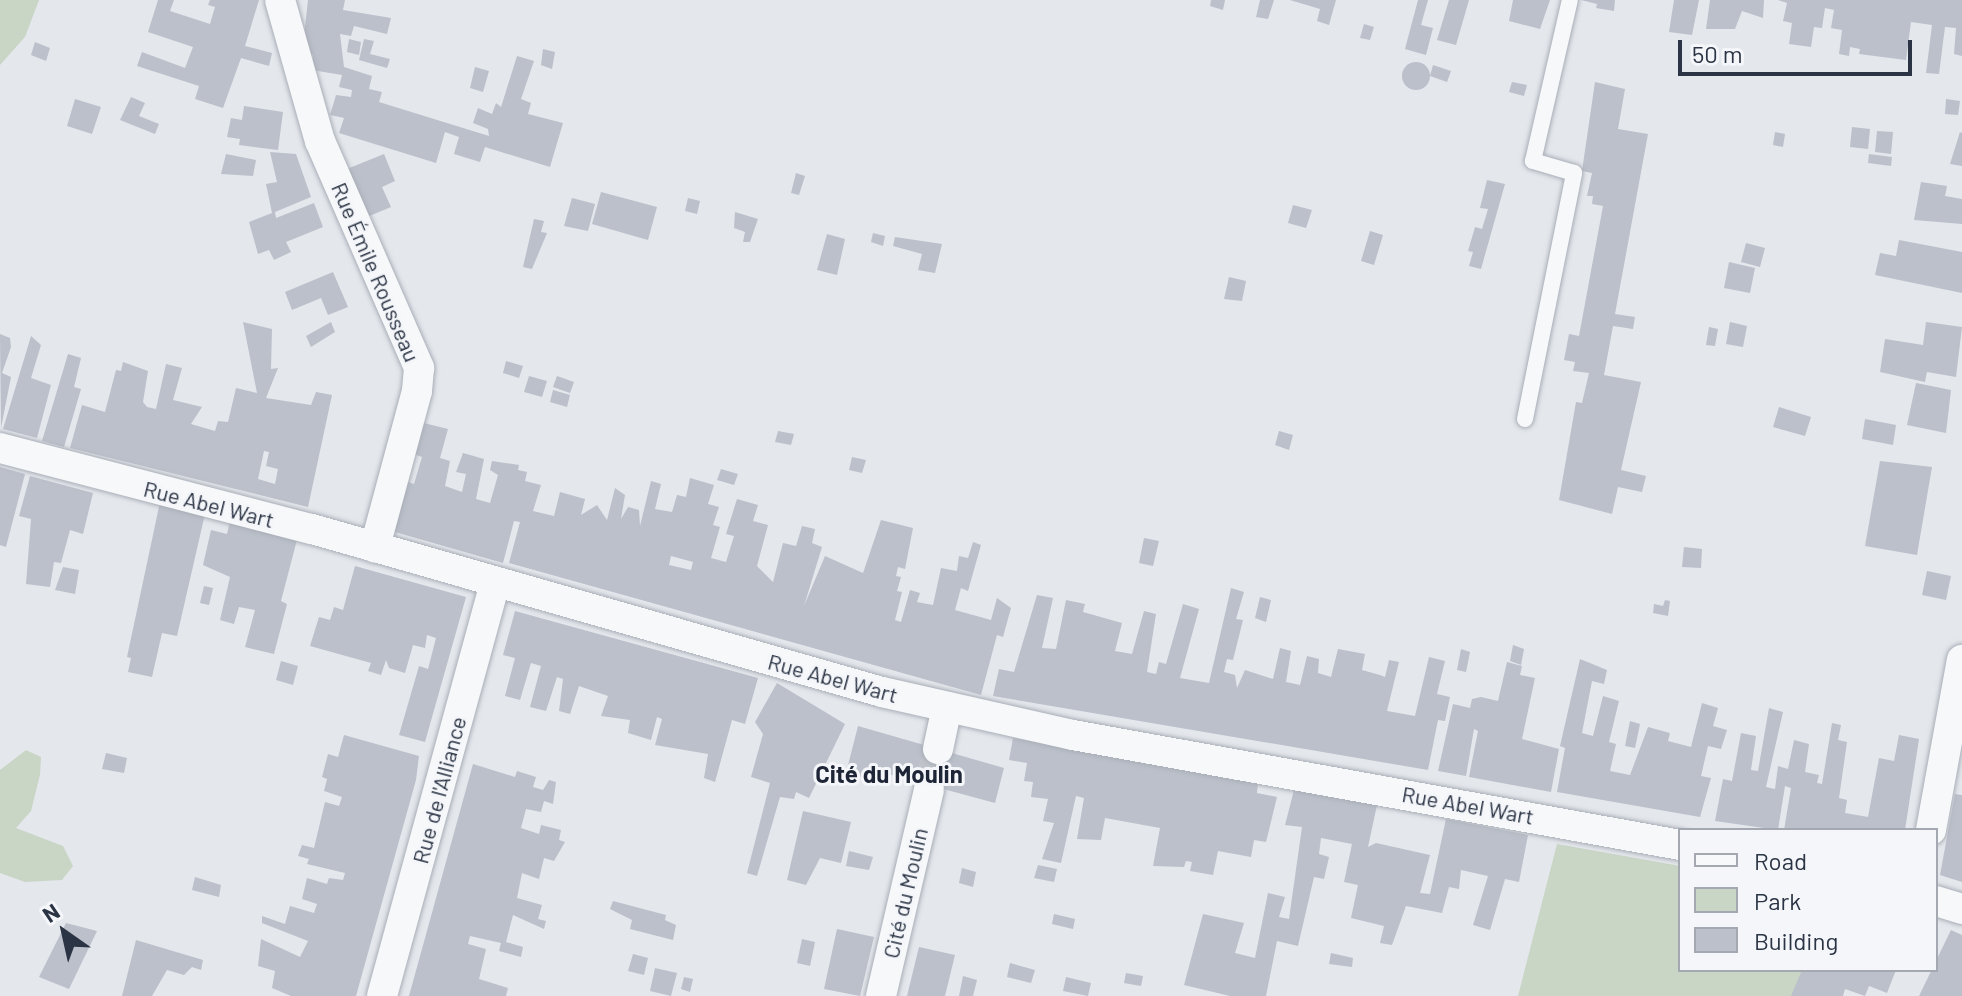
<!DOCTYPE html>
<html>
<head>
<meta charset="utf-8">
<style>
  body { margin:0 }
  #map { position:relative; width:1962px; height:996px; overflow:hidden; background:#e4e7ec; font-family:Barlow,sans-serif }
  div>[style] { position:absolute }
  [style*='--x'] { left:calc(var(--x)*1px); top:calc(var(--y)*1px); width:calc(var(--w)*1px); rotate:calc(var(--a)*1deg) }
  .green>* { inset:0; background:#c9d6c5 }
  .building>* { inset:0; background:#bbc0ca }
  .round { border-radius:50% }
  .minor-tunnel>* { height:30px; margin-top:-15px; transform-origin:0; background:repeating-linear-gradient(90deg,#bfc3cb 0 30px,transparent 0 45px) }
  .roads { filter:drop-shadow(0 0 2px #a9aeb7) drop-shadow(0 0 2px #a9aeb7) }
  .service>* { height:16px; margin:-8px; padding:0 8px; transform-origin:8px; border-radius:8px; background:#f7f8fa }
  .minor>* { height:30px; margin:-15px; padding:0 15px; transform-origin:15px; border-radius:15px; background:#f7f8fa }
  span { translate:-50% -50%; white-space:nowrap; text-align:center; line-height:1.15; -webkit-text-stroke:6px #f4f6f9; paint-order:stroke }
  .street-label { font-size:22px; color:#2b3445 }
  .neighbourhood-label { font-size:24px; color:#1d2536; font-weight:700 }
  .legend { position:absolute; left:1678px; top:828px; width:260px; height:144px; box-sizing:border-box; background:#f4f6f9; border:2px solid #a4a8b1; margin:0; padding:10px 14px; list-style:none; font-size:24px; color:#2b3445 }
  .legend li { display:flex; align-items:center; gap:16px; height:40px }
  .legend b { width:40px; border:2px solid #a4a8b1 }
  .north { position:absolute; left:24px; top:892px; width:80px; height:80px; -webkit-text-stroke:6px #f4f6f9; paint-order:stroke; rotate:326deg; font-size:22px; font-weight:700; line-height:32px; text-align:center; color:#2b3445 }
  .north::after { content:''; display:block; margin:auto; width:28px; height:36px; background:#2b3445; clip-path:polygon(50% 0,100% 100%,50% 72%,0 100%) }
  .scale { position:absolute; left:1678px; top:40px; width:234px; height:36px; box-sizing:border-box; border:4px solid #2b3445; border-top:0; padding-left:10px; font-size:24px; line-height:28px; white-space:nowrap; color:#2b3445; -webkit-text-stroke:6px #f4f6f9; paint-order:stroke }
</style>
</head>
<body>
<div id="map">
  <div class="green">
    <div style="clip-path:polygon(0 0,39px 0,25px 37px,0 65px)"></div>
    <div style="clip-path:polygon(26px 750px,41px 757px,40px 775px,31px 811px,16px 828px,63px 846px,73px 866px,62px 880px,25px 882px,0 873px,0 770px)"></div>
    <div style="clip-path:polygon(1557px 844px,1680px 866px,1680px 970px,1808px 970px,1797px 996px,1518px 996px)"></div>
  </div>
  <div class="building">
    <div style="clip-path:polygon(158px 0,174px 0,170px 11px,210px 24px,215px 7px,208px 5px,210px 0,259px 0,245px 46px,272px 53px,269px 66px,241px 58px,223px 108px,195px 99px,199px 86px,137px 66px,142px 52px,185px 68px,193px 47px,148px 32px)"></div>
    <div style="clip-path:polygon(308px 0,345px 0,343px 10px,391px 18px,387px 34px,354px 26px,351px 36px,340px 34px,344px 67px,372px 76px,369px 89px,382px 92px,379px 102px,489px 136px,488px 129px,473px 123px,478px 108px,492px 114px,496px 103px,501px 107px,517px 56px,534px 61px,521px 99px,531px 103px,528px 114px,563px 123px,550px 167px,485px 147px,480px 162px,454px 154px,459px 137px,445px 132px,436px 163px,339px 133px,344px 118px,330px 115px,336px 95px,351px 97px,352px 90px,339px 87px,342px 75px,312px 70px,313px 55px,302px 54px)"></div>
    <div style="clip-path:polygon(1211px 0,1225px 0,1223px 10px,1210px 6px)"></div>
    <div style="clip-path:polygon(1260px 0,1274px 0,1268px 19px,1256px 17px)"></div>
    <div style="clip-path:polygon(1290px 0,1336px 0,1329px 25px,1317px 21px,1320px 9px)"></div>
    <div style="clip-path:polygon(1418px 0,1428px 0,1421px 25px,1433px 28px,1426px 55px,1405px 49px)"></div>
    <div style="clip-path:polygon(1449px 0,1469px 0,1456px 45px,1437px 40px)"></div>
    <div style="clip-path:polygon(1513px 0,1550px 0,1540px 29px,1509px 21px)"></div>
    <div style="clip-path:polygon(1581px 0,1615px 0,1614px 11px,1596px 8px,1597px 4px)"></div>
    <div style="clip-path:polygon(1674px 0,1699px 0,1692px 35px,1669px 32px)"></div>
    <div style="clip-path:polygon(1710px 0,1764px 0,1763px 18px,1742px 11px,1735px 29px,1706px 29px)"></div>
    <div style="clip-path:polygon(1778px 0,1962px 0,1962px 56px,1954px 54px,1956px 28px,1945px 27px,1939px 74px,1926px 73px,1932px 25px,1911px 22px,1906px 60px,1859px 54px,1860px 49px,1850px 47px,1849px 56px,1839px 54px,1842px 30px,1831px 28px,1834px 10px,1825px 8px,1822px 28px,1814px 27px,1811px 47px,1789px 44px,1792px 23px,1783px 21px,1787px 3px)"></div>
    <div style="clip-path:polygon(1364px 24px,1374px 27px,1370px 40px,1360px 38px)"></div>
    <div style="clip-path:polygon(349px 39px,361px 42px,359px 55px,347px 52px)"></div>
    <div style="clip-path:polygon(364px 39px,374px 41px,370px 54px,390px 59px,387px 68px,359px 60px)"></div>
    <div style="clip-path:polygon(35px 42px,50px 48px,46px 61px,31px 55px)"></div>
    <div style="clip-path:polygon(543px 49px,555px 52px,552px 69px,541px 65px)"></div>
    <div class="round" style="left:1402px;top:62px;width:28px;height:28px"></div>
    <div style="clip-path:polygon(1433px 65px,1451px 71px,1447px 82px,1430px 76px)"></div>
    <div style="clip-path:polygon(475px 67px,489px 71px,483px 92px,470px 88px)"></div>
    <div style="clip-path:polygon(1512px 82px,1527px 85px,1524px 96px,1509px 92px)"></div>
    <div style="clip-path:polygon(1595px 82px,1625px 89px,1618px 129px,1648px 134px,1615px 314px,1635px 317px,1633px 329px,1613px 326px,1604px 375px,1641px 382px,1621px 470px,1646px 476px,1642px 492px,1618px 487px,1612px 514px,1559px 500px,1576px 402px,1582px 403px,1589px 373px,1573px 371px,1575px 362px,1564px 360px,1569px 334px,1579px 336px,1603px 206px,1592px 204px,1593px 196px,1587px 196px,1592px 173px,1582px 171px)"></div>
    <div style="clip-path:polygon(131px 97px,145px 103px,139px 116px,159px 124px,155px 134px,120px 120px)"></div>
    <div style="clip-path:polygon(75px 99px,101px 107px,92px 134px,67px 126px)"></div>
    <div style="clip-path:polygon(1946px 99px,1960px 101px,1958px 115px,1945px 114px)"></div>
    <div style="clip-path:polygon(244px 106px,283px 112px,278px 150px,239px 145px,240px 139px,227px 137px,231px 118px,242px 120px)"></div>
    <div style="clip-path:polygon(1852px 127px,1870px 129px,1868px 149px,1850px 147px)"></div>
    <div style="clip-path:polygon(1877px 131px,1893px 132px,1891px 154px,1875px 152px)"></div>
    <div style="clip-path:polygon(1775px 132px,1785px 134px,1783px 147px,1773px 145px)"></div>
    <div style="clip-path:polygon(1960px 132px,1962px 133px,1962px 166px,1950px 164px)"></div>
    <div style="clip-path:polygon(270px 152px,296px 154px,311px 197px,275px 212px,276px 218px,314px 203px,323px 227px,286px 242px,291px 252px,274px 260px,269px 250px,258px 254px,249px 222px,272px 213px,266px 184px,277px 182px)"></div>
    <div style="clip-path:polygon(226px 154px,256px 160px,253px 176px,221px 174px)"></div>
    <div style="clip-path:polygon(384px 154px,395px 181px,382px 187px,391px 207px,367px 217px,347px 169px)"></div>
    <div style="clip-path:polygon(1869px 154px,1892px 157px,1891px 166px,1868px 163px)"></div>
    <div style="clip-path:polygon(796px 173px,805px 176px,799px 195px,791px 193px)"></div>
    <div style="clip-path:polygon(1487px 180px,1505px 184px,1481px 269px,1469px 266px,1473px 252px,1468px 251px,1475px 227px,1482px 229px,1488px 209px,1480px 208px)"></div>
    <div style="clip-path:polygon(1921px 182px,1947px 186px,1945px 196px,1962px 199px,1962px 224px,1914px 220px)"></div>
    <div style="clip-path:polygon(601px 192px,657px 207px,648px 240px,592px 224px)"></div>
    <div style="clip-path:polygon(572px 198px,595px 204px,588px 231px,564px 226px)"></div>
    <div style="clip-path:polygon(688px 198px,700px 201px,697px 214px,685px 211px)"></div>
    <div style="clip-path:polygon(1293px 205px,1312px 210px,1306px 228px,1288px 223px)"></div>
    <div style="clip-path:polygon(735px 212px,758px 219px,750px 242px,743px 242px,745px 232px,734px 228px)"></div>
    <div style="clip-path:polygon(534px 219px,544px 221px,541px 232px,547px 233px,532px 269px,523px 267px)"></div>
    <div style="clip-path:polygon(1370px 231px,1383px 235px,1374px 265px,1361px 261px)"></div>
    <div style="clip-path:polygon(873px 233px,885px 236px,883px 246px,871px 242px)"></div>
    <div style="clip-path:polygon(827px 234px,845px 239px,837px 275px,817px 270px)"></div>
    <div style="clip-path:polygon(895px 237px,942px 244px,935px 273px,918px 270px,922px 254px,893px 246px)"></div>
    <div style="clip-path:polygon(1899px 240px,1962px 252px,1962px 293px,1875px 275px,1880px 253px,1896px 256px)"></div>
    <div style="clip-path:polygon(1746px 243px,1765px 248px,1760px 267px,1741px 262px)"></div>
    <div style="clip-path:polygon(1729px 262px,1755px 268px,1750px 293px,1724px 288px)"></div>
    <div style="clip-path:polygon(333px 272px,348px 307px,328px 315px,321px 298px,292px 310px,285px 292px)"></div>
    <div style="clip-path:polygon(1229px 277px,1246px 281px,1242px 301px,1224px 299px)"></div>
    <div style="clip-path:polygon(evenodd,243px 322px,272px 329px,271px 369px,278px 368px,266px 398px,311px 405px,316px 392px,332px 395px,308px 507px,70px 448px,82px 405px,105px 412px,116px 370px,121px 371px,123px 362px,148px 371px,143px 402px,147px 407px,156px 409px,166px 364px,182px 368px,173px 400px,202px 407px,191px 424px,215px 431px,218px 421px,228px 422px,236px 388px,257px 393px,243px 322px,264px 451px,269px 452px,266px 466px,278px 469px,275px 484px,258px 479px,264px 451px)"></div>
    <div style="clip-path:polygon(331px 322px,335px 332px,311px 347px,306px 336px)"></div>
    <div style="clip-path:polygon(1730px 322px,1747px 326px,1743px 347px,1726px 344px)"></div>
    <div style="clip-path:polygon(1926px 322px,1962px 327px,1956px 377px,1927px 372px,1925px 382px,1880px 372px,1885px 339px,1923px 345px)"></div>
    <div style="clip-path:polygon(1709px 327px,1718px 329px,1715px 346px,1706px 345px)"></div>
    <div style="clip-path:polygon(0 334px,10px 338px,11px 347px,2px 373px,11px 377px,1px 428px)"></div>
    <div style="clip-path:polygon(31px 336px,41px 345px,31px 378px,51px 385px,37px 438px,3px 429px)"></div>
    <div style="clip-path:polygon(68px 354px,81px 358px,74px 387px,81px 389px,64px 447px,42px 441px)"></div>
    <div style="clip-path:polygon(506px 361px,523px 366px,519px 378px,503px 373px)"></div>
    <div style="clip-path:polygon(529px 376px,547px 381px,542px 397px,524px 392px)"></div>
    <div style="clip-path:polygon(557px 376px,574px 382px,570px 393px,553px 387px)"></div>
    <div style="clip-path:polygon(1916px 383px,1951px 390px,1946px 433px,1907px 425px)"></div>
    <div style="clip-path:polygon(553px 390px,570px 395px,567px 407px,550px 402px)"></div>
    <div style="clip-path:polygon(1779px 407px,1811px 417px,1805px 436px,1773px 427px)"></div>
    <div style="clip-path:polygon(1865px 419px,1896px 425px,1893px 445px,1862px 439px)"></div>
    <div style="clip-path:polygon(evenodd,420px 422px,448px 429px,440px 458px,450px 461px,445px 486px,462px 492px,466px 474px,456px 472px,463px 453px,484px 459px,476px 499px,490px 503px,498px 475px,490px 470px,492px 461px,519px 465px,518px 470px,527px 472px,525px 481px,541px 485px,533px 511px,554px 516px,560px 492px,585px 499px,581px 515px,597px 505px,607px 520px,615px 488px,625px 495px,621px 519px,628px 507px,639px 510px,640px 526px,651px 481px,661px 484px,655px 509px,672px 512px,677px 495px,686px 497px,690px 478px,714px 485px,708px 504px,719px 507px,713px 525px,720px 527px,711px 558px,726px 562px,734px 536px,726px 534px,737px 499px,758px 505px,753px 521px,768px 525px,757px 566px,773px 582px,783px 543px,796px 546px,802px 526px,815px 529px,812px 543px,822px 547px,804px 606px,825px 556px,863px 573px,881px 520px,913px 528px,905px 569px,898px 567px,896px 576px,901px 577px,897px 591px,902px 592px,895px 620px,901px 622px,910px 590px,920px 593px,917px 602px,933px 605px,941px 568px,957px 571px,959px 556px,968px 558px,973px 542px,981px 545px,968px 591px,961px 588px,955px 610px,991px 620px,997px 598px,1011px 608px,1003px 637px,997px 635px,981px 695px,509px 563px,520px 522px,514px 521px,503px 563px,388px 530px,402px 480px,414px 484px,422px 457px,411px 453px,420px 422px,671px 556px,693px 562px,691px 570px,669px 565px,671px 556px)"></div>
    <div style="clip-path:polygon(778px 431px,794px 434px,791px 445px,775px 442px)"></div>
    <div style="clip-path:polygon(1279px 431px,1293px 435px,1289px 450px,1275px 445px)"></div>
    <div style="clip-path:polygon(852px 457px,866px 460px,862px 473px,849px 470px)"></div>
    <div style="clip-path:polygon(1880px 461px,1932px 467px,1917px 555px,1865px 546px)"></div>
    <div style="clip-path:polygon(0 467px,25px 474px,6px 547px,0 545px)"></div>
    <div style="clip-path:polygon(721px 469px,738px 474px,734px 485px,717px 480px)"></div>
    <div style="clip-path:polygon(30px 476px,93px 493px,83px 534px,70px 530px,61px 563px,54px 562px,50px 587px,26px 584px,31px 519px,19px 516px)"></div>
    <div style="clip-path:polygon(160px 502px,205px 514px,177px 636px,162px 633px,152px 677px,128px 672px,131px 658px,127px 657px)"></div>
    <div style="clip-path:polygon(230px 521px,298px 536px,281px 601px,287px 604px,274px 654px,245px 647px,255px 610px,239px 607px,234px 624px,220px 620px,230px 577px,203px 565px,211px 530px,227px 534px)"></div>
    <div style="clip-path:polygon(1144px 538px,1159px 541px,1153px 566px,1139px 563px)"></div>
    <div style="clip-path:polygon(1684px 547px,1702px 549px,1701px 568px,1682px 567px)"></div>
    <div style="clip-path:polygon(355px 566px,466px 597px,425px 742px,399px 735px,419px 666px,428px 669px,436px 638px,427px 635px,425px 648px,413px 645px,405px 673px,389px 668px,386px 660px,381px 675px,368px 671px,371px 663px,310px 646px,319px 617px,330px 620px,334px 607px,343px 610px)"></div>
    <div style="clip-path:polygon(63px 567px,79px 570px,75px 594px,55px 590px)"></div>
    <div style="clip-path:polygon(1927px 571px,1951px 576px,1946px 600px,1922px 595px)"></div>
    <div style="clip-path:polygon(204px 586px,213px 588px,209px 605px,200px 603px)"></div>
    <div style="clip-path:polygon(1231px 588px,1244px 592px,1236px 619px,1243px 620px,1233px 660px,1227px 659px,1224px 672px,1235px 675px,1237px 688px,1245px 670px,1273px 679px,1280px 648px,1291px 651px,1286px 682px,1300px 685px,1307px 656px,1319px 659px,1318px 673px,1331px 677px,1338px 649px,1365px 654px,1362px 670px,1380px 675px,1385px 677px,1389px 660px,1399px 662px,1387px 711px,1415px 716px,1429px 657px,1445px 661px,1437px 694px,1450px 697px,1445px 721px,1438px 720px,1428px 770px,993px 696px,999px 669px,1014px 672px,1037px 595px,1053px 598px,1042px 648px,1056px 649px,1066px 600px,1085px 604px,1083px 612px,1122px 623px,1115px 651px,1132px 654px,1144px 611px,1156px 614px,1147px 672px,1156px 674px,1159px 662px,1166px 664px,1183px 604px,1199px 609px,1180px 678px,1209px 683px)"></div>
    <div style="clip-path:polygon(1260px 597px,1271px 600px,1266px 622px,1255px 618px)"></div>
    <div style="clip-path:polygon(1665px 600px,1670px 601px,1668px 616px,1653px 613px,1654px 604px,1663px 606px)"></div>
    <div style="clip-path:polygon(515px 611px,758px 678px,745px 724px,732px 720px,715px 782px,704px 778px,708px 754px,655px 745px,662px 719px,657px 717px,651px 740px,628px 733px,630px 720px,601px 716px,608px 696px,579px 686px,570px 714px,559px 711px,563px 679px,557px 677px,546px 711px,530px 707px,541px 666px,531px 663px,520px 700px,505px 696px,515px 658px,503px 655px)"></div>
    <div style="clip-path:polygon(1513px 645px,1524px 649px,1521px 665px,1510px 661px)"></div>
    <div style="clip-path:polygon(1461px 649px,1470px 652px,1466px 672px,1457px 670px)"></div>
    <div style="clip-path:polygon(1580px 659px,1607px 670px,1604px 684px,1592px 681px,1582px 733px,1593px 736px,1603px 696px,1619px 701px,1609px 742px,1616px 744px,1610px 771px,1630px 775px,1648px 727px,1670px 733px,1668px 741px,1691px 747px,1702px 703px,1718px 708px,1713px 726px,1727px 730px,1721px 749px,1708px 746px,1701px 776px,1711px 778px,1700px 817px,1557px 792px,1565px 748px,1560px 746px)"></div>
    <div style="clip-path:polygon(281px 661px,298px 666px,293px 685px,276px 680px)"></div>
    <div style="clip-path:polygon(1507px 662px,1522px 666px,1520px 675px,1535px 678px,1522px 739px,1559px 749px,1551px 792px,1469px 777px,1478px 731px,1474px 729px,1466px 776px,1438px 771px,1453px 704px,1470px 708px,1472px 699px,1481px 697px,1498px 701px)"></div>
    <div style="clip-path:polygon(777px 683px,845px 724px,809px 798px,796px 792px,794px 799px,780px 797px,757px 876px,747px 873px,770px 783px,751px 777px,763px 734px,755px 722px)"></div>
    <div style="clip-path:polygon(1769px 708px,1783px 712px,1766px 787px,1775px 789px,1778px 766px,1788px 769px,1794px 740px,1809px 744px,1805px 772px,1819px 775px,1817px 783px,1822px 784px,1832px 723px,1841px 725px,1838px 740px,1847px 742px,1839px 798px,1847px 800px,1845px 813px,1868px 817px,1879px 758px,1894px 761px,1899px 735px,1919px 739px,1905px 830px,1784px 830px,1791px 788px,1785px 786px,1778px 830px,1715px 821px,1723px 779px,1732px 781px,1741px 733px,1756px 736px,1751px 770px,1758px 771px)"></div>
    <div style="clip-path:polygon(1630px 721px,1640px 724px,1635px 748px,1625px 746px)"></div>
    <div style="clip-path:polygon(858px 726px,1004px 768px,995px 803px,877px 771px,875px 781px,846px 773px)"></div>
    <div style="clip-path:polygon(344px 735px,419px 756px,416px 780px,356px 996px,291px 996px,272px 988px,275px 971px,258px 966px,261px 939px,300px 957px,308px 941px,262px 923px,262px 916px,285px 924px,290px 906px,314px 913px,317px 904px,302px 899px,307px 878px,327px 884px,329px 878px,343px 880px,345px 873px,307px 864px,309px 859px,298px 856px,302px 845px,314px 848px,325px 802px,339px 806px,342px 797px,324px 791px,327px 779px,322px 777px,328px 754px,338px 757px)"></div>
    <div style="clip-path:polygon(1013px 738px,1258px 783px,1257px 793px,1277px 797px,1266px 842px,1254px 840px,1251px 857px,1218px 851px,1213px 875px,1190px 871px,1192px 862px,1186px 861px,1184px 867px,1153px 866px,1160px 828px,1105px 818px,1101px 840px,1077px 839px,1084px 798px,1076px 796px,1061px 863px,1042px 859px,1054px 823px,1043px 821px,1048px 799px,1031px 797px,1033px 782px,1024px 781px,1027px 763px,1009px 760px)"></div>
    <div style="clip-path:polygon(106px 753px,127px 758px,124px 773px,102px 769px)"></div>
    <div style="clip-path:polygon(473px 764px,515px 777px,517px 771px,536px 777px,533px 787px,543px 790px,549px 780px,556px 782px,553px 804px,544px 801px,541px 812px,526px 809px,521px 828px,539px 834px,541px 825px,561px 830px,559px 840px,565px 842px,554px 861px,544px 858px,539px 879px,522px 873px,517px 898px,542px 905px,538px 919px,546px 921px,544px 929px,513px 915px,506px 942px,523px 947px,521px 957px,499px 951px,501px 943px,470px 936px,468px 944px,486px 949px,479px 979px,508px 988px,506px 996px,409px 996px)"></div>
    <div style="clip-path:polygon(1294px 790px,1377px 805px,1368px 847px,1376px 843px,1430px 855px,1420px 893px,1430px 894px,1446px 819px,1528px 835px,1519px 882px,1505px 879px,1490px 930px,1473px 925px,1488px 876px,1461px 870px,1459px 889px,1449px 887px,1442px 913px,1406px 906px,1392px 945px,1380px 943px,1384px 926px,1351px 918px,1358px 885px,1344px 882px,1352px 844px,1321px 838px,1319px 854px,1329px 857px,1324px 879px,1314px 877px,1298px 946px,1277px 941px,1266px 996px,1230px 996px,1184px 985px,1203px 914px,1244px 923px,1235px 953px,1255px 958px,1268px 893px,1285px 897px,1279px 917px,1289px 919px,1302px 827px,1285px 825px)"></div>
    <div style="clip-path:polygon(1955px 794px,1962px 795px,1962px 882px,1940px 875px)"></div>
    <div style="clip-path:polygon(803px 811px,851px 822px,841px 863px,820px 858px,806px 885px,787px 880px)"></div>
    <div style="clip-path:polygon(849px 851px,873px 857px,869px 870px,846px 866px)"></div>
    <div style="clip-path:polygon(1038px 865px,1057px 869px,1054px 882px,1034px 878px)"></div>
    <div style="clip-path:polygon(962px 868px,976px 872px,973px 887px,959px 883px)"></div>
    <div style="clip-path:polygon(195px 877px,221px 885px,219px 897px,192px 890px)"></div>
    <div style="clip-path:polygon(613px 901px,666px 915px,665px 920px,676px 925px,673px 940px,630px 929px,632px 920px,610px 909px)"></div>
    <div style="clip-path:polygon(1054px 914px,1075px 919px,1073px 929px,1052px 924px)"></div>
    <div style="clip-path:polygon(66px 923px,97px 931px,69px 989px,39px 977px)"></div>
    <div style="clip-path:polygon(837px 929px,874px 937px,860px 996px,824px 989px)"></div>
    <div style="clip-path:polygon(1951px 930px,1962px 935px,1962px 996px,1919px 996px)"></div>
    <div style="clip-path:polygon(802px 939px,815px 942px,810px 966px,797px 963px)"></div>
    <div style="clip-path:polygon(136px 940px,203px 960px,201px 970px,192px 967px,184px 975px,167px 970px,152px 996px,122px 996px)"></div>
    <div style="clip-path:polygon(919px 947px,955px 955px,945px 996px,907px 996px)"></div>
    <div style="clip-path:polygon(1331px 953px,1353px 958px,1352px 967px,1329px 964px)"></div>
    <div style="clip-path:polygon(633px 954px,648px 958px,644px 975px,628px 971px)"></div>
    <div style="clip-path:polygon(1010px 963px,1035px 970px,1031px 983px,1007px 977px)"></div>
    <div style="clip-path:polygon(655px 968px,677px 973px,671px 996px,650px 991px)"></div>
    <div style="clip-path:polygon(1802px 970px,1896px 970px,1887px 993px,1869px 986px,1865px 996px,1845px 989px,1843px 996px,1791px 996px)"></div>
    <div style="clip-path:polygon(1126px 973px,1143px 976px,1141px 986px,1124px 983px)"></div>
    <div style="clip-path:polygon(963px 976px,977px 980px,973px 996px,959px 996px)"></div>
    <div style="clip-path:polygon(684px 977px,693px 979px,690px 992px,681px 989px)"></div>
    <div style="clip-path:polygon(1066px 977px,1091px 983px,1088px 996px,1063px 991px)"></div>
  </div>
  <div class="minor-tunnel">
    <div style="--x:929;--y:789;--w:41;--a:-77.3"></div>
  </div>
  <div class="roads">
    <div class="service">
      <div style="--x:1525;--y:419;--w:251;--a:-78.7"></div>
      <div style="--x:1574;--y:173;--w:43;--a:-163.7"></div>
      <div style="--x:1533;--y:161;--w:165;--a:-77.1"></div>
    </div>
    <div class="minor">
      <div style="--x:280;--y:0;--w:147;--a:74.2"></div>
      <div style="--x:320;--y:141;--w:248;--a:66.4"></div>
      <div style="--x:419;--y:368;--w:23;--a:95"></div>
      <div style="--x:417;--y:391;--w:162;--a:105.1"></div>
      <div style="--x:0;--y:448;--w:322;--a:14.6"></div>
      <div style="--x:312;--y:529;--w:593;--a:15.96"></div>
      <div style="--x:882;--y:692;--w:196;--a:12.7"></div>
      <div style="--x:1073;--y:735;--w:617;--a:10.27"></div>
      <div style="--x:938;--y:749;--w:43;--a:-77.9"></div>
      <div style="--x:1931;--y:830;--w:173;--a:-79.7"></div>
      <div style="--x:1936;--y:901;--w:27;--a:17"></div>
      <div style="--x:382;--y:996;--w:427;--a:-74.7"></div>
      <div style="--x:881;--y:996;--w:212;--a:-76.9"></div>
    </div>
  </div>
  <div class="street-label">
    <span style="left:376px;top:272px;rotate:67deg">Rue Émile Rousseau</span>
    <span style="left:209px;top:504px;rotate:14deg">Rue Abel Wart</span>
    <span style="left:833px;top:678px;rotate:15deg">Rue Abel Wart</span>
    <span style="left:439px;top:790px;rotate:-75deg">Rue de l'Alliance</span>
    <span style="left:1468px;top:805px;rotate:10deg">Rue Abel Wart</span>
    <span style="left:905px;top:893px;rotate:-77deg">Cité du Moulin</span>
  </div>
  <div class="neighbourhood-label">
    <span style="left:889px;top:774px">Cité du Moulin</span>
  </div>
  <ul class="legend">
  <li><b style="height:10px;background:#f7f8fa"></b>Road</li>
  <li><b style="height:22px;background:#c9d6c5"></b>Park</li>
  <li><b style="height:22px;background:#bbc0ca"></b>Building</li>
  </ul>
  <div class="north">N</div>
  <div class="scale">50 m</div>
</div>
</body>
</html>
